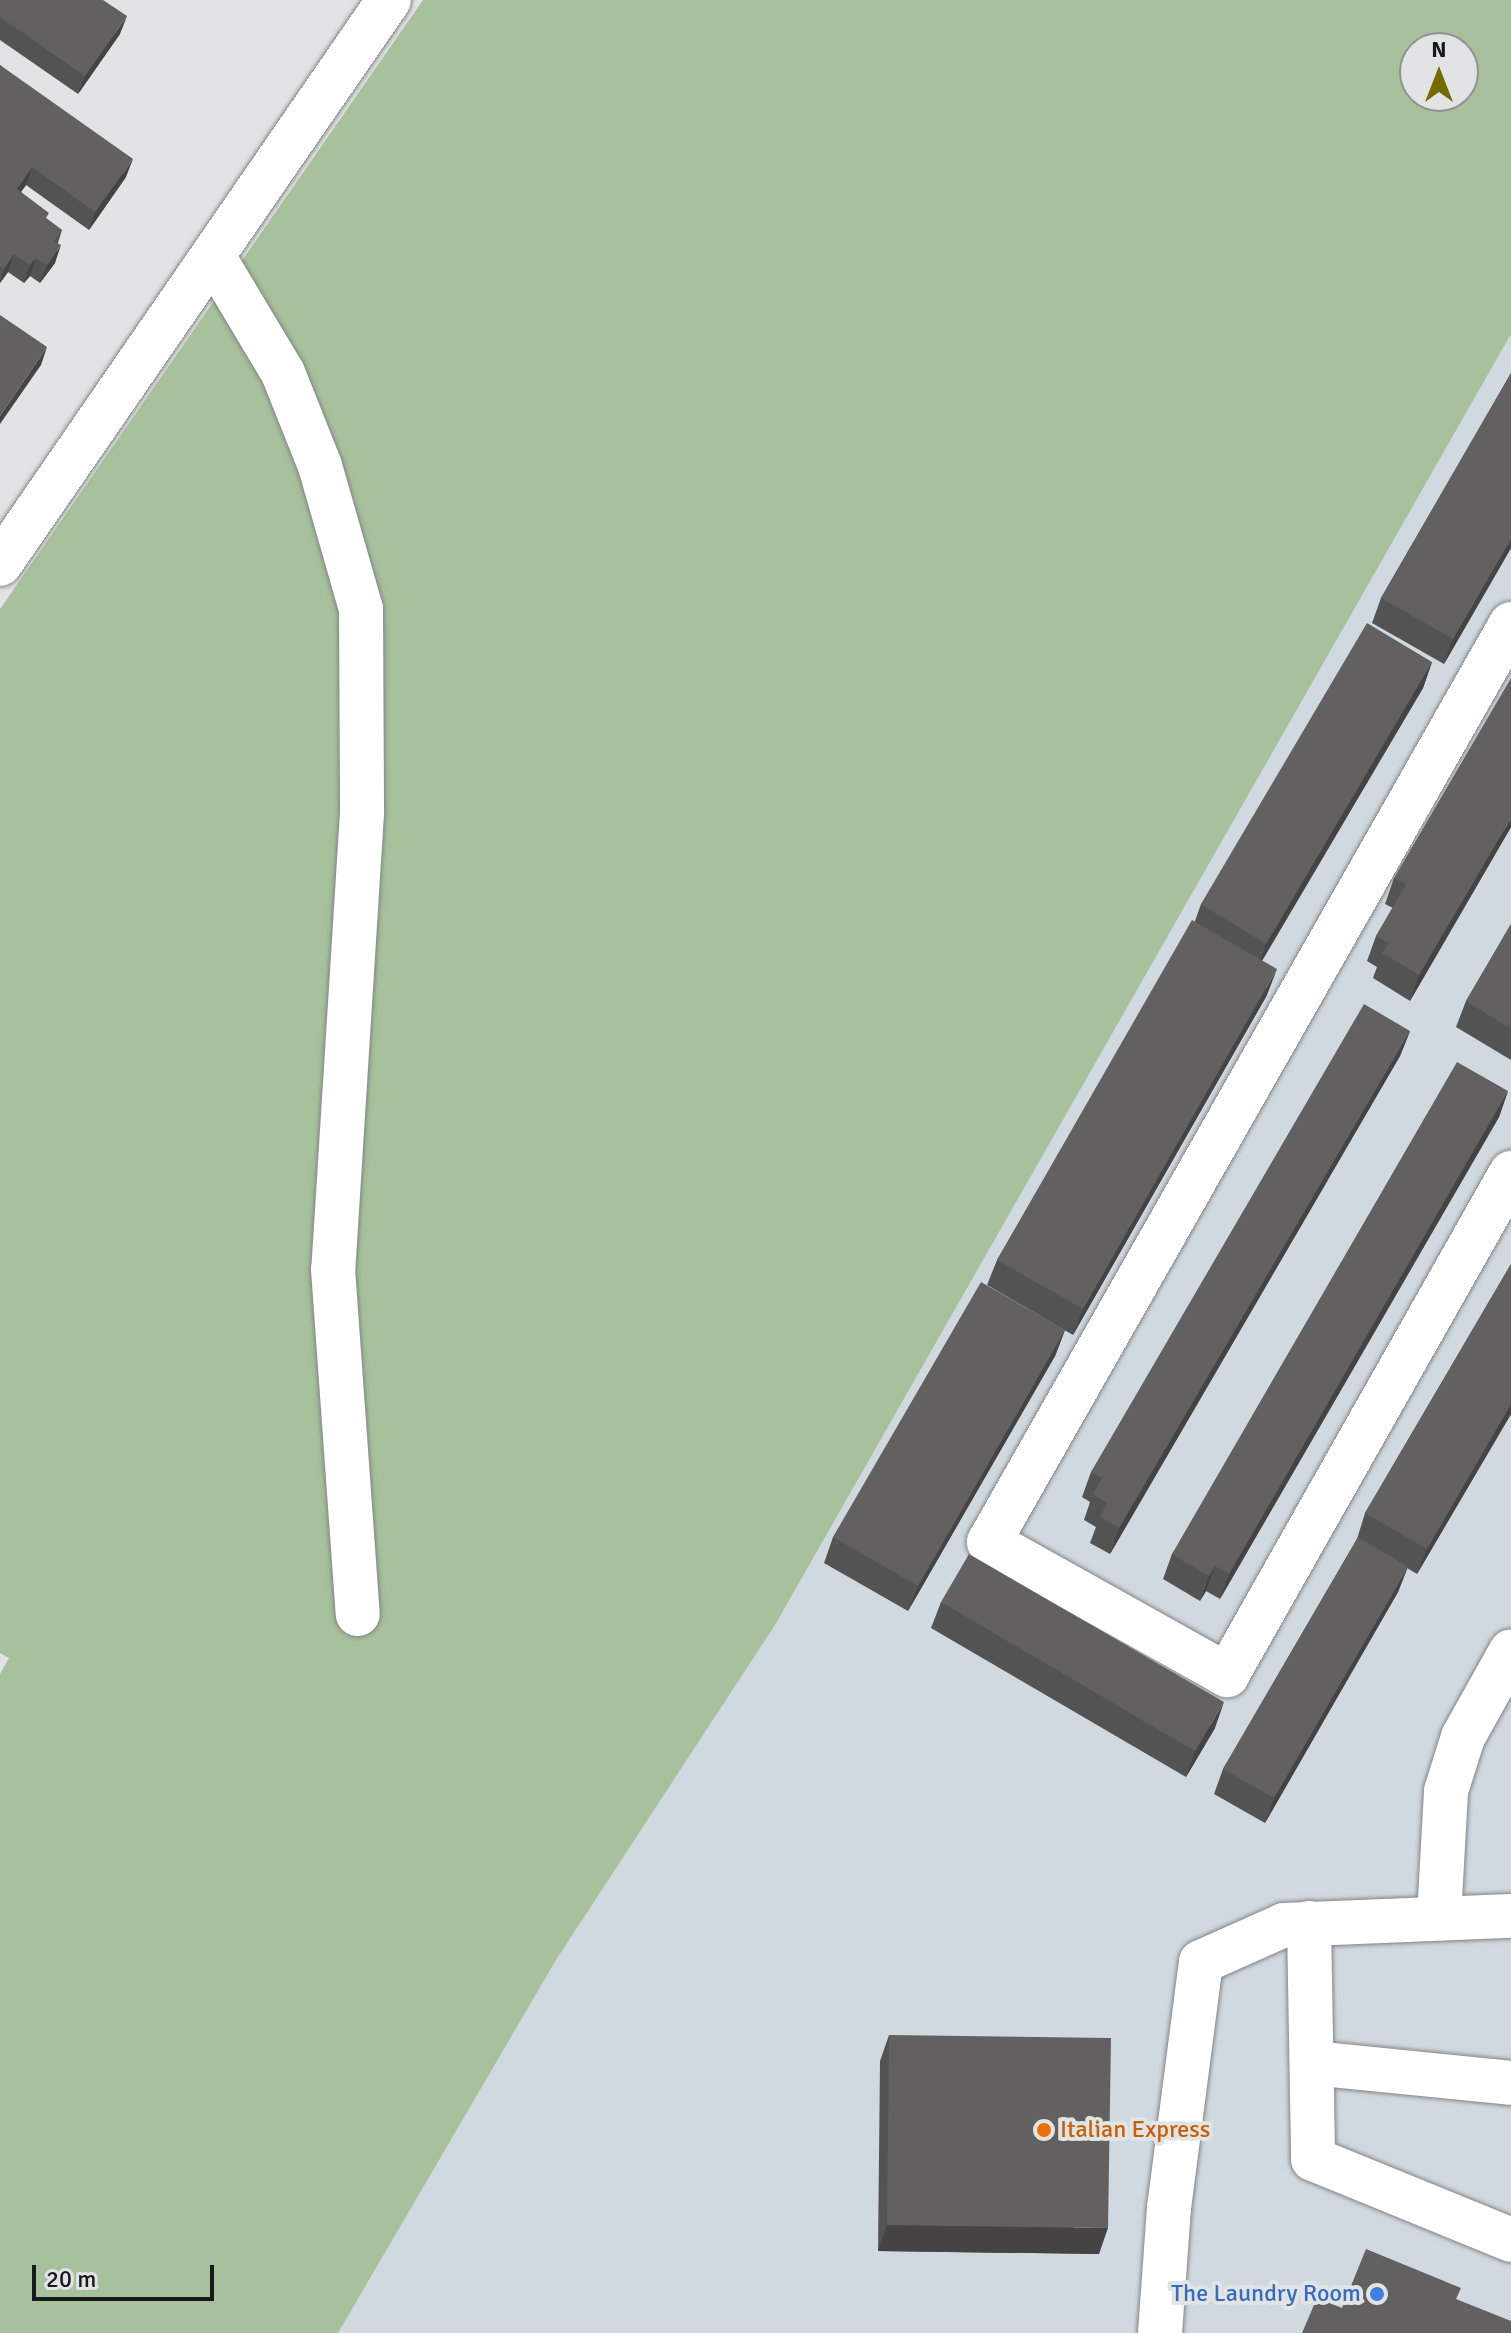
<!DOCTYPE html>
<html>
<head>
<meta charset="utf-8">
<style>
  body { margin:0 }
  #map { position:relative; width:1511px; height:2333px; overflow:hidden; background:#e1e3e4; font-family:Signika,sans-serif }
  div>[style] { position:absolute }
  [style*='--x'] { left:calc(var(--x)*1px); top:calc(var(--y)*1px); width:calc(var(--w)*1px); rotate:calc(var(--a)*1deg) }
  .built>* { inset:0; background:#d1d9e0 }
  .green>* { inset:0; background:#a6c19c }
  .roads { filter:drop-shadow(0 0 2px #838586) drop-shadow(0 0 2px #838586) }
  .minor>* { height:44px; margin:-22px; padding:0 22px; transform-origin:22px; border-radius:22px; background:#fff }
  .wall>* { inset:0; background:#545353 }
  .shaded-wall>* { inset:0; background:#454344 }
  .building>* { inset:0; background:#626061 }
  .dots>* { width:22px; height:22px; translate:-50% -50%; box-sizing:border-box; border:4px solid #e1e3e4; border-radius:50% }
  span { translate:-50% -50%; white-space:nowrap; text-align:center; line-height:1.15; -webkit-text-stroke:8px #e1e3e4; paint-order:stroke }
  .food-label { font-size:24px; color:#c56008 }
  .left { translate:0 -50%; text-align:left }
  .shop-label { font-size:24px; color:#366cbe }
  .right { translate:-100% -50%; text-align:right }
  .north { position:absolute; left:1399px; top:32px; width:80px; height:80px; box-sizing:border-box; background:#e1e3e4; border:2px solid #919293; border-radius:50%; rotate:0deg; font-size:22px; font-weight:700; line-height:32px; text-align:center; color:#181919 }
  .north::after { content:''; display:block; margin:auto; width:28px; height:36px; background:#746a02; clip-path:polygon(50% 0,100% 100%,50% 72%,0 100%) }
  .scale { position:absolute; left:32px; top:2265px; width:182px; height:36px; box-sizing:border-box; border:4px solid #181919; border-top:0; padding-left:10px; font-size:24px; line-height:28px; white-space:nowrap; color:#181919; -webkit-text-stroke:6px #e1e3e4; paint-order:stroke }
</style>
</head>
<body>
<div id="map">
  <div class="built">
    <div style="clip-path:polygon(1511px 334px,1511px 2333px,338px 2333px,556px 1960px,775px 1625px)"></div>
  </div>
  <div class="green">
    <div style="clip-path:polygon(evenodd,423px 0,1511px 0,1511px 334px,775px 1625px,556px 1960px,338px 2333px,0 2333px,0 1674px,9px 1658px,0 1653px,0 609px,423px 0,1415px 48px,1463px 48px,1463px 96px,1415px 96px,1415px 48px)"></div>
  </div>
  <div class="roads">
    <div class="minor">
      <div style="--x:213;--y:256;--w:136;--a:59.1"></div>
      <div style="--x:283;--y:373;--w:100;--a:68.3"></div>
      <div style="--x:320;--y:466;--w:149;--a:74"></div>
      <div style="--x:361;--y:609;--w:204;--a:89.7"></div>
      <div style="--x:362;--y:813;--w:457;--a:93.6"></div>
      <div style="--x:333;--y:1269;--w:346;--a:85.9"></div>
      <div style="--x:0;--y:564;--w:685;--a:-55.41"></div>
      <div style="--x:1511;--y:624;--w:1056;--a:119.62"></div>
      <div style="--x:989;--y:1542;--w:273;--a:29.2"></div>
      <div style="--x:1227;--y:1675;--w:577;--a:-60.5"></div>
      <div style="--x:1439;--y:1917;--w:126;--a:-86.8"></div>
      <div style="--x:1446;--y:1791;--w:57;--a:-72.5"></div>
      <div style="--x:1463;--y:1737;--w:98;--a:-60.8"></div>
      <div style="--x:1309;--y:1923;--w:236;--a:89"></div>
      <div style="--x:1313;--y:2159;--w:214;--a:22.2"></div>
      <div style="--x:1312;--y:2063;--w:200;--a:5.7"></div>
      <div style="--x:1160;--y:2333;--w:125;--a:-85.9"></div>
      <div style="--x:1169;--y:2208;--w:248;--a:-82.6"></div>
      <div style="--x:1201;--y:1962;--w:91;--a:-24"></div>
      <div style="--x:1284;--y:1925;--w:227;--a:-2.3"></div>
    </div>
  </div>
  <div class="wall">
    <div style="clip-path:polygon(0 0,120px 34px,78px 94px,0 40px)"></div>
    <div style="clip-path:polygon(0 65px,126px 177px,89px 230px,26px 185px,21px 192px,47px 219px,62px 230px,58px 243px,55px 263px,40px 283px,30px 276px,24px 283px,8px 272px,0 283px)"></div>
    <div style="clip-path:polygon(1511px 373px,1511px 548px,1444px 664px,1372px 623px,1381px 598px)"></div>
    <div style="clip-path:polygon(1432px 662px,1423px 688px,1262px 961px,1267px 995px,1073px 1335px,987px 1285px,997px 1260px,1195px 921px,1201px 904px)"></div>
    <div style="clip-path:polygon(1511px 827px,1410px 1001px,1373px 978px,1377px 967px,1367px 961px,1376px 936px,1393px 908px,1385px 904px,1394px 878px)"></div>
    <div style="clip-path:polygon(1511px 924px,1511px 1060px,1456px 1027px,1466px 1001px)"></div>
    <div style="clip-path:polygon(1410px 1031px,1400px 1056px,1110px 1554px,1090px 1543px,1096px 1527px,1084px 1520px,1090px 1502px,1082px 1497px,1091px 1472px)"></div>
    <div style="clip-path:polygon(1508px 1091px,1499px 1117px,1220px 1599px,1206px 1591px,1200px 1601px,1163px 1579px,1172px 1554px)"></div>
    <div style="clip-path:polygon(1511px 1264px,1511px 1414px,1417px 1574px,1407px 1568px,1398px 1592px,1265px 1823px,1214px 1794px,1223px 1769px,1357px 1539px,1365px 1513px)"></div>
    <div style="clip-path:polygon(1065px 1330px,1055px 1356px,908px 1611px,824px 1563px,833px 1537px)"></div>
    <div style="clip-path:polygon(941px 1602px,1215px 1728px,1186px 1777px,931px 1628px)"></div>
    <div style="clip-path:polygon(889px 2035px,1099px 2254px,878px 2251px,880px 2061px)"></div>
  </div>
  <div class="shaded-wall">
    <div style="clip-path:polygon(127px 16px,120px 34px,78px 94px,85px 76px)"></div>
    <div style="clip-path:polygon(133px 159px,126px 177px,89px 230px,95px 212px)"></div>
    <div style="clip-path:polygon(32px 167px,26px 185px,10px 207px,17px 189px)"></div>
    <div style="clip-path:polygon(61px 245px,55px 263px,40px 283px,47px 265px)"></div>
    <div style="clip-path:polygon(14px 254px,8px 272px,0 283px,4px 269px)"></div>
    <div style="clip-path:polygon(36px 258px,30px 276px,24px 283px,30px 265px)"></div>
    <div style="clip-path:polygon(47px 347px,41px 365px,0 424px,0 416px)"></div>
    <div style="clip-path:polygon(1511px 539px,1511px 548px,1444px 664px,1453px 639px)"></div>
    <div style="clip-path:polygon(1432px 662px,1423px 688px,1257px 969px,1266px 944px)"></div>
    <div style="clip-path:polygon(1511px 818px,1511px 827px,1410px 1001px,1419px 975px)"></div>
    <div style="clip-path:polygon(1277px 969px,1267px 995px,1073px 1335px,1083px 1309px)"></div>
    <div style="clip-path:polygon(1410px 1031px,1400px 1056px,1110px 1554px,1119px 1528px)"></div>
    <div style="clip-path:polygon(1508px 1091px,1499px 1117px,1220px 1599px,1229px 1574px)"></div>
    <div style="clip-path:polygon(1065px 1330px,1055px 1356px,908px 1611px,918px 1586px)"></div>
    <div style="clip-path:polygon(1511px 1404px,1511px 1414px,1417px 1574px,1427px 1549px)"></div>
    <div style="clip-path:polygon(1215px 1566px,1206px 1591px,1200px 1601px,1209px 1576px)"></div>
    <div style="clip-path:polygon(1408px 1567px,1398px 1592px,1265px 1823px,1274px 1798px)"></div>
    <div style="clip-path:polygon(1224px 1702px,1215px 1728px,1186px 1777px,1195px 1751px)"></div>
    <div style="clip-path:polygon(887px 2225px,1108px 2228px,1099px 2254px,878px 2251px)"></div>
  </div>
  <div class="building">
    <div style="clip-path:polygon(0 0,103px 0,127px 16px,85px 76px,0 17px)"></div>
    <div style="clip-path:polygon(0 65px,133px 159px,95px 212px,32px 167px,17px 189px,49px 213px,46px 218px,62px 230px,54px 241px,61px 245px,47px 265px,36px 258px,30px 265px,14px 254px,4px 269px,0 266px)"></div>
    <div style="clip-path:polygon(0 315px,47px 347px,0 416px)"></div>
    <div style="clip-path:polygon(1511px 373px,1511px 539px,1453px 639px,1381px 598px)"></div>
    <div style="clip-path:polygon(1367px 623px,1432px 662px,1266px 944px,1201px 904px)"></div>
    <div style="clip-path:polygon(1511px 678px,1511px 818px,1419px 975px,1382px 953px,1389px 943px,1376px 936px,1406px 884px,1394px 878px)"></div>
    <div style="clip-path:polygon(1192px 920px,1277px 969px,1083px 1309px,997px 1260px)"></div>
    <div style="clip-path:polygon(1511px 924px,1511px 1029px,1466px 1001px)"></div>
    <div style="clip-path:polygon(1364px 1004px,1410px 1031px,1119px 1528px,1100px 1517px,1107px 1503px,1093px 1494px,1102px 1478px,1091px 1472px)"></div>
    <div style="clip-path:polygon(1457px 1062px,1508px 1091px,1229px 1574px,1215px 1566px,1209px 1576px,1172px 1554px)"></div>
    <div style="clip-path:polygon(1511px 1264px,1511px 1404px,1427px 1549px,1365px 1513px)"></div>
    <div style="clip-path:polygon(981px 1282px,1065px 1330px,918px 1586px,833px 1537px)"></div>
    <div style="clip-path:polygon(1358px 1537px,1408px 1567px,1274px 1798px,1223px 1769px)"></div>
    <div style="clip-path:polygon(969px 1554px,1224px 1702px,1195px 1751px,941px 1602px)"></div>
    <div style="clip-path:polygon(889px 2035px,1111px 2038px,1108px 2228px,887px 2225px)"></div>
    <div style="clip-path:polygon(1366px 2249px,1461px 2288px,1456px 2299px,1511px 2321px,1511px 2333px,1302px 2333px,1317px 2298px,1342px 2308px)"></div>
  </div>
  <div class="dots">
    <div style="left:1044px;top:2130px;background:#e8710a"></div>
    <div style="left:1377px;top:2294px;background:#3f7fe0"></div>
  </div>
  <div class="food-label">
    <span class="left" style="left:1060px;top:2130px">Italian Express</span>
  </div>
  <div class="shop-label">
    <span class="right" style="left:1361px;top:2294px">The Laundry Room</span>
  </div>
  <div class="north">N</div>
  <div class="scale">20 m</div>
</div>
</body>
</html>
